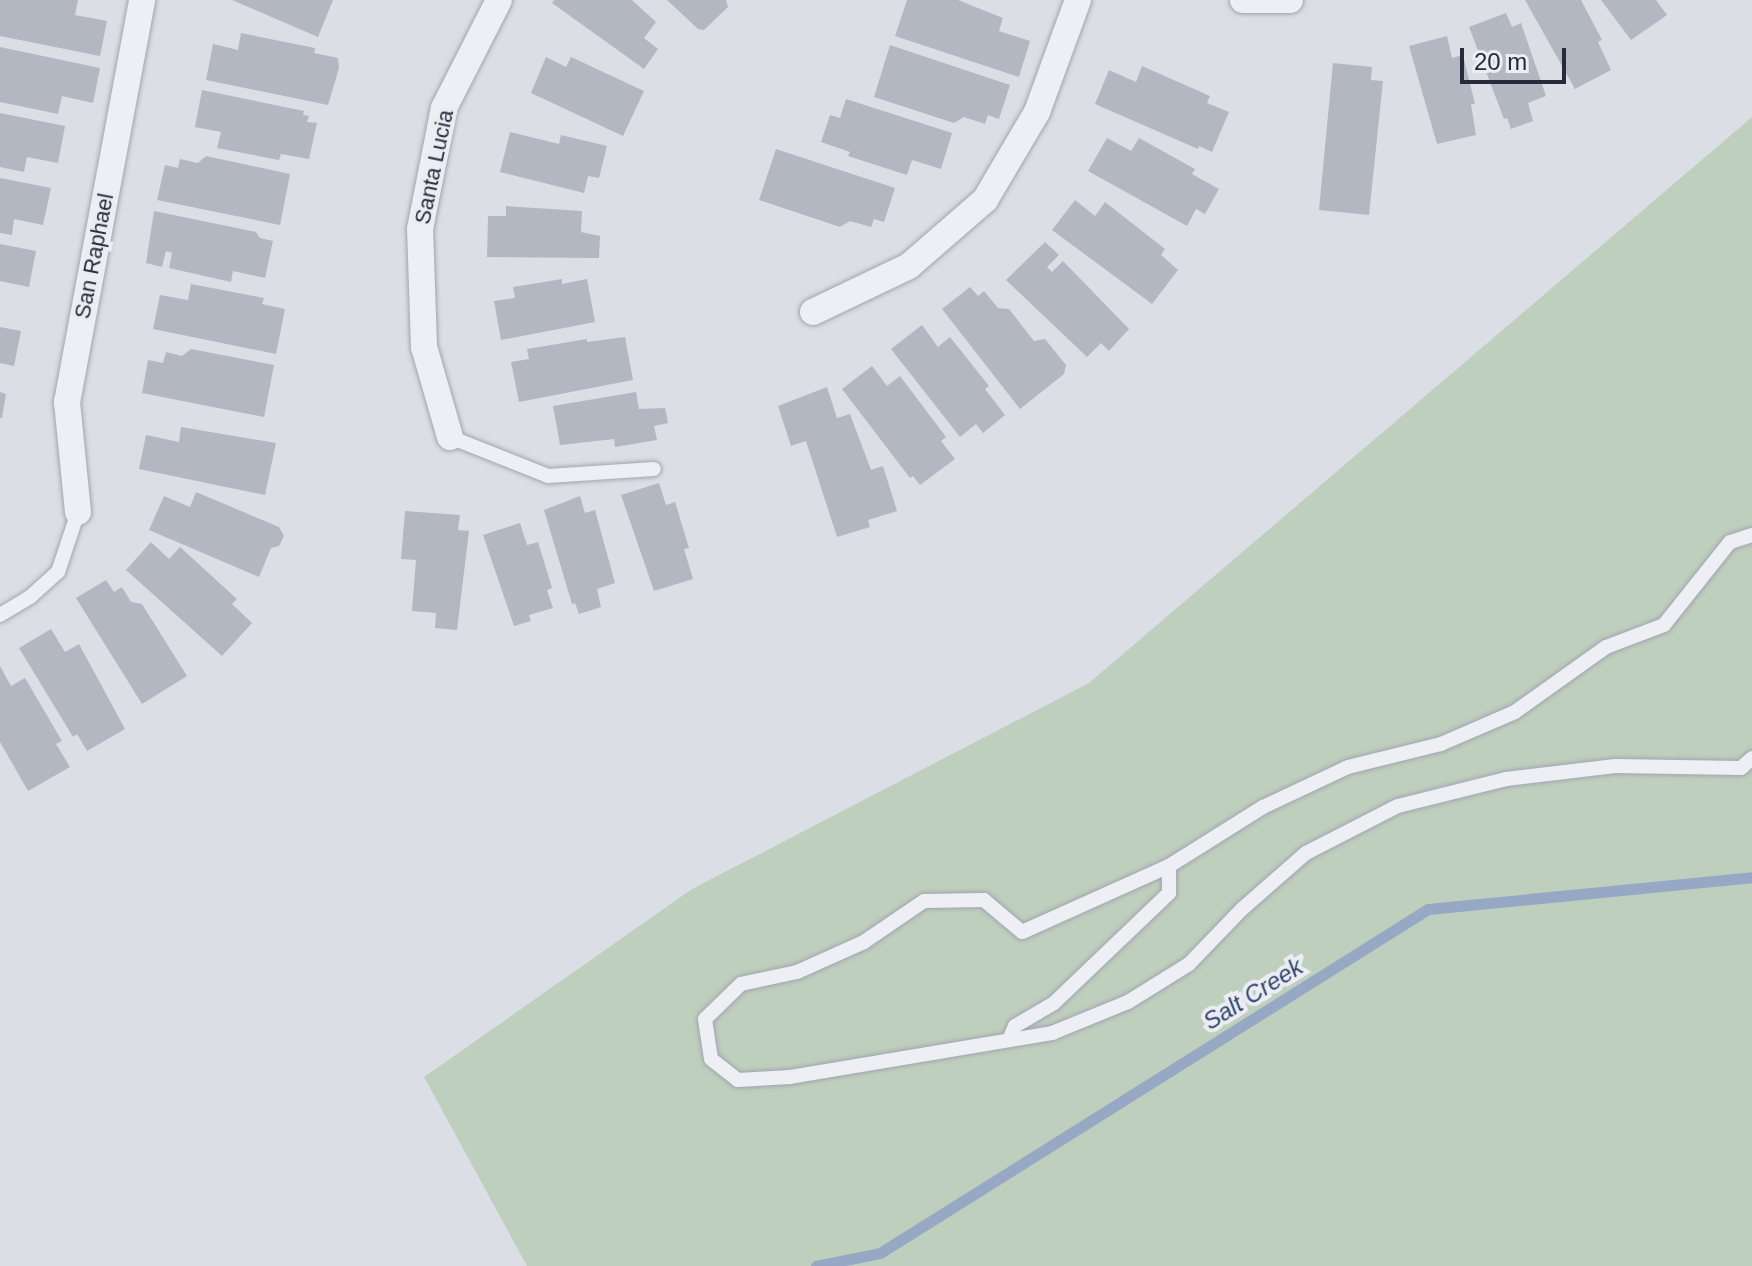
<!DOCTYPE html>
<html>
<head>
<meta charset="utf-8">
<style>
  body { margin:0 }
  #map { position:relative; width:1752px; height:1266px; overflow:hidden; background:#dcdee5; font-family:Helvetica,sans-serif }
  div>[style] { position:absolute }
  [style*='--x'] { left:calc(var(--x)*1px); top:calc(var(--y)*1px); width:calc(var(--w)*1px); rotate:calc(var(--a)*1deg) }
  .green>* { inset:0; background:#bfcfbd }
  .stream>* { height:11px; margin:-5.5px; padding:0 5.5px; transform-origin:5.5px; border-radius:5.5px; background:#97a8c5 }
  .building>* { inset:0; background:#b3b7c2 }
  .roads { filter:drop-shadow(0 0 2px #a2a5af) drop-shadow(0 0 2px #a2a5af) }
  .lane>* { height:14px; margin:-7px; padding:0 7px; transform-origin:7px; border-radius:7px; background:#eeeff4 }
  .street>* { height:26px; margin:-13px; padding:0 13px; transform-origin:13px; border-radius:13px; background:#eeeff4 }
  span { translate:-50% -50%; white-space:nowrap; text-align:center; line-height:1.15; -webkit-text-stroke:8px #ebedf3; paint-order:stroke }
  .street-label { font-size:22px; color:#262b3b }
  .water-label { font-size:24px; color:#32456d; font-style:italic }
  .scale { position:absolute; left:1460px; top:48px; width:106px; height:36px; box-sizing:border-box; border:4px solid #262b3b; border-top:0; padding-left:10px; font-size:24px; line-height:28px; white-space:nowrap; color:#262b3b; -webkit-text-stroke:6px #ebedf3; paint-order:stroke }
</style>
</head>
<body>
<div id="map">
  <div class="green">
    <div style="clip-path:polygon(1752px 117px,1752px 1266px,527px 1266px,424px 1077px,692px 889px,1089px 683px)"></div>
  </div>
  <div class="stream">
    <div style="--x:816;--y:1266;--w:65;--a:-11.5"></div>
    <div style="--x:880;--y:1253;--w:647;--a:-32.12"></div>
    <div style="--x:1428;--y:909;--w:326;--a:-5.6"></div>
  </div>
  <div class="building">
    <div style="clip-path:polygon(0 0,78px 0,75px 15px,107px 21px,100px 56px,0 36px)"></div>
    <div style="clip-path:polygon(232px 0,333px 0,318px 37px)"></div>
    <div style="clip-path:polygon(554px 0,632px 0,656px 22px,644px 38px,658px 49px,644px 69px,552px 3px)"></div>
    <div style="clip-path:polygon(667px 0,726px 0,728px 7px,704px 30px,698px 29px)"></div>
    <div style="clip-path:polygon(907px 0,958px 0,1003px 18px,999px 31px,1030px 41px,1019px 77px,895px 36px)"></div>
    <div style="clip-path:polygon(1525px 0,1581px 0,1602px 40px,1598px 42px,1611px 70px,1575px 89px)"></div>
    <div style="clip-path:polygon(1601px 0,1656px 0,1667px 15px,1631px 40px)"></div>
    <div style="clip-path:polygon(1506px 13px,1512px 27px,1521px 23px,1546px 96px,1528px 103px,1533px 121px,1511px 129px,1507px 118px,1504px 119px,1469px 27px)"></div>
    <div style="clip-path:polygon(241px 33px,315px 48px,314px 53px,338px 58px,339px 68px,328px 105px,206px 80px,213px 44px,238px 50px)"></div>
    <div style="clip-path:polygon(1447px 36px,1452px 58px,1463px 55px,1475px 104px,1471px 104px,1476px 135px,1437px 144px,1409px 46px)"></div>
    <div style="clip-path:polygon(890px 45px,1010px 85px,999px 119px,988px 115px,985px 124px,964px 117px,954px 123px,874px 97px)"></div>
    <div style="clip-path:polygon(0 47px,100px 68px,93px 103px,62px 96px,58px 114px,0 102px)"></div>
    <div style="clip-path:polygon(546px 57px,566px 67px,571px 57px,644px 91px,623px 136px,531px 93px)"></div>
    <div style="clip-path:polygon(1333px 63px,1372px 67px,1371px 80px,1383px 81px,1369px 215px,1319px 210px)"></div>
    <div style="clip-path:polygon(1142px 66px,1210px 96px,1207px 103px,1229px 112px,1212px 152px,1199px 146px,1198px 149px,1095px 104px,1109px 70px,1136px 82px)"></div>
    <div style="clip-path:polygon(202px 90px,304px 111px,303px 115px,309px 116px,307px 122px,317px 123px,309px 159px,281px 154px,279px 160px,217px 148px,221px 132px,195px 127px)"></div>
    <div style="clip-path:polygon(846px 99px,952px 133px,941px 169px,912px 160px,907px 175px,848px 156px,850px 152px,821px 142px,830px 115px,840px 118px)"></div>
    <div style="clip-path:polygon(0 113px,65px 126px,58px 163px,27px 157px,24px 172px,0 167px)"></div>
    <div style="clip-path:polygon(510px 132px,559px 144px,561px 135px,607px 146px,599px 178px,588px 176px,584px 193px,500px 172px)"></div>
    <div style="clip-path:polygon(1107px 138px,1131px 151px,1139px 138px,1195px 169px,1192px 174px,1219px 189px,1205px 214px,1196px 209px,1187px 226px,1088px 171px)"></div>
    <div style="clip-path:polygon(776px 149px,895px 188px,884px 222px,874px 219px,871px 227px,850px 221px,840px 227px,759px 200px)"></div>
    <div style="clip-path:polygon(206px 156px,290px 174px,280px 225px,157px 200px,165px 165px,178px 168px,180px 159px,198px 163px)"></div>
    <div style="clip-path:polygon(0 178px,51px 188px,43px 225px,14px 219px,12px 235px,0 233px)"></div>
    <div style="clip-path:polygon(1075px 200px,1095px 216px,1105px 202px,1165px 249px,1161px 255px,1178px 270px,1152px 304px,1052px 230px)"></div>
    <div style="clip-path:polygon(506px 206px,582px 211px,581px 232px,600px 236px,599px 258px,487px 257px,488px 216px,506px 216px)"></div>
    <div style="clip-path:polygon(154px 211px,256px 232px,260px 238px,273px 241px,265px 278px,233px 271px,231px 282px,169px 268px,172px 253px,166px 251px,162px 267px,146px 263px)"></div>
    <div style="clip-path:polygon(1045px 242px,1059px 255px,1047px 267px,1052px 272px,1063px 261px,1129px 329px,1109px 351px,1101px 343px,1087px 357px,1006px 280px)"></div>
    <div style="clip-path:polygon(0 244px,36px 251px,29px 287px,0 281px)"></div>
    <div style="clip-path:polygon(562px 279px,562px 284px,587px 279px,595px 322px,501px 340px,494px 301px,515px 298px,513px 287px)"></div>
    <div style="clip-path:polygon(191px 284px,264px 298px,262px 304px,285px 309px,276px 354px,153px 329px,160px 295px,188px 300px)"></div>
    <div style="clip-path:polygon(970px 287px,978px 296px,984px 291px,998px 308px,1009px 309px,1034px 341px,1045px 339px,1066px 365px,1064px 374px,1020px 409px,942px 309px)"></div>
    <div style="clip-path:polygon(922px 325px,938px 347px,950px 337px,989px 386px,985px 389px,1005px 415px,983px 433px,976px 424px,960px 437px,891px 349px)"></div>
    <div style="clip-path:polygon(0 327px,21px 331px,14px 366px,0 363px)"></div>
    <div style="clip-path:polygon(625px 337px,633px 380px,519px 402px,511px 362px,529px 359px,527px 349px,587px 339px,587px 342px)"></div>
    <div style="clip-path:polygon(191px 349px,274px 365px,264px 417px,142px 393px,148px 360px,163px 363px,166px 352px,182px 356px)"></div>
    <div style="clip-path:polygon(872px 366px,887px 386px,900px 376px,946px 437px,941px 441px,955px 459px,920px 485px,913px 476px,910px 478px,842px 389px)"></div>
    <div style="clip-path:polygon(827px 387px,837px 418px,850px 414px,871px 470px,883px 466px,897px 511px,868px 520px,870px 527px,837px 537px,806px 441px,791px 446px,778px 406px)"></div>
    <div style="clip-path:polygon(0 392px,6px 394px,2px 418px,0 418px)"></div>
    <div style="clip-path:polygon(636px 392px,639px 409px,665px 408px,668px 423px,654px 426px,657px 440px,615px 447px,614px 439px,560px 445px,553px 406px)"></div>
    <div style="clip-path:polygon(181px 427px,276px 443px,265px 495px,139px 469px,146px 435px,179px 442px)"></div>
    <div style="clip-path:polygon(659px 483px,666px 505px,675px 502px,689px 548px,684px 549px,693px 579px,654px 591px,621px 495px)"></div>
    <div style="clip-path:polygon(196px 492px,279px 527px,284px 536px,279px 546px,271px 548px,259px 577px,149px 530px,164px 496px,190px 507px)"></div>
    <div style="clip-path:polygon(580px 496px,585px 513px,595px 510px,615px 583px,597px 589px,601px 607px,579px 614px,575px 603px,572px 604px,544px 510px)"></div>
    <div style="clip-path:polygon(405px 511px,460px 515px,458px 530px,469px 531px,457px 630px,435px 628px,436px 613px,412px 611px,416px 560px,401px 559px)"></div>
    <div style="clip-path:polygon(520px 523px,527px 545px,538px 542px,552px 588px,547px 590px,553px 608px,529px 615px,531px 621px,514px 626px,483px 535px)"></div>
    <div style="clip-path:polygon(151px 542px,169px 559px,180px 547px,237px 599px,232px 604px,252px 623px,222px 656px,126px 570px)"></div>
    <div style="clip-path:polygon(106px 580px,114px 592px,122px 587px,131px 602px,142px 604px,187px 676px,142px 704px,76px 598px)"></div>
    <div style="clip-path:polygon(51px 629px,65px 652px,79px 644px,125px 729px,87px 751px,77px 734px,73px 737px,19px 648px)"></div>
    <div style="clip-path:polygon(0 666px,11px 686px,25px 678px,62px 741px,56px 744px,70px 767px,28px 791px,0 742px)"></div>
  </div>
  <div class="roads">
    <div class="lane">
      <div style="--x:450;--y:437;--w:105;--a:21.7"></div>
      <div style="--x:548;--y:476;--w:106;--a:-3.8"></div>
      <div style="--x:1752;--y:535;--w:23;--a:162"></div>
      <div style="--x:1730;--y:542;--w:106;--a:128.5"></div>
      <div style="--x:1664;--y:625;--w:62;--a:159.2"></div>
      <div style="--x:1606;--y:647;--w:112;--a:144.5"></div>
      <div style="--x:1515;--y:712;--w:81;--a:156.6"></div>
      <div style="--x:1441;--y:744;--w:96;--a:166.1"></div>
      <div style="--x:1348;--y:767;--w:94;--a:154.8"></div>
      <div style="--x:1263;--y:807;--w:111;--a:147.9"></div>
      <div style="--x:1169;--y:866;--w:161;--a:155.8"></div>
      <div style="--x:1022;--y:932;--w:50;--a:-139.9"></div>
      <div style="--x:984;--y:900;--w:60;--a:179"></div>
      <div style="--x:924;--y:901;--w:73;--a:145.7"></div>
      <div style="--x:864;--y:942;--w:73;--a:155.9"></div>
      <div style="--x:797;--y:972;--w:57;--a:167.9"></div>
      <div style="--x:741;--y:984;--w:50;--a:135.8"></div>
      <div style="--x:705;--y:1019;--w:40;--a:81.5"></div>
      <div style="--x:711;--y:1059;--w:34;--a:38"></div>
      <div style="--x:738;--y:1080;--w:52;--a:-3.3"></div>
      <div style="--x:790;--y:1077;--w:266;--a:-9.5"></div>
      <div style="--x:1052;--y:1033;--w:82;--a:-22.2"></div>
      <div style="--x:1128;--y:1002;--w:72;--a:-31.9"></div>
      <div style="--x:1189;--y:964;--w:76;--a:-46.1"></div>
      <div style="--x:1242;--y:909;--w:85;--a:-41.2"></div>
      <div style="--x:1306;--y:853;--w:103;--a:-27.1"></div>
      <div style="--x:1398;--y:806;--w:111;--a:-14"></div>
      <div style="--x:1506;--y:779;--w:110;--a:-6.8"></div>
      <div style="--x:1615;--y:766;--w:126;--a:0.9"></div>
      <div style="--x:1741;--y:768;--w:15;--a:-42"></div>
      <div style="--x:0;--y:615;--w:35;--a:-31"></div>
      <div style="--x:30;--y:597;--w:38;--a:-42"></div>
      <div style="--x:58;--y:572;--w:63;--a:-71.6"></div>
      <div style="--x:1009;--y:1040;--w:15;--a:-67"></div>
      <div style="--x:1015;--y:1026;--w:45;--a:-30.5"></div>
      <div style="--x:1054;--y:1003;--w:159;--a:-43.7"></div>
      <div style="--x:1169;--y:893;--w:27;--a:-90"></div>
    </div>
    <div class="street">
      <div style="--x:1243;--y:0;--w:47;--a:0"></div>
      <div style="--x:813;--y:312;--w:106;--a:-25.6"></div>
      <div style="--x:909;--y:266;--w:101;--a:-41"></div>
      <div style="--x:985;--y:200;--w:102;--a:-59.4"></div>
      <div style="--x:1037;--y:112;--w:119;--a:-69.9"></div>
      <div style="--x:450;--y:437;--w:94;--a:-106.1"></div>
      <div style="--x:424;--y:347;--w:118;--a:-91.9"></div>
      <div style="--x:420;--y:229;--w:123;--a:-78.8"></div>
      <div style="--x:444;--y:108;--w:121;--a:-63"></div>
      <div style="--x:78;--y:512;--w:111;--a:-95.7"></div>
      <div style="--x:67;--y:402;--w:409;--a:-79.4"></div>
    </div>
  </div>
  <div class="street-label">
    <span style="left:434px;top:167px;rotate:-78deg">Santa Lucia</span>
    <span style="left:94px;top:256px;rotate:-79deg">San Raphael</span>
  </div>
  <div class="water-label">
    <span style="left:1253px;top:994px;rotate:-32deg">Salt Creek</span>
  </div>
  <div class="scale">20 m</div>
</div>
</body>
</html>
